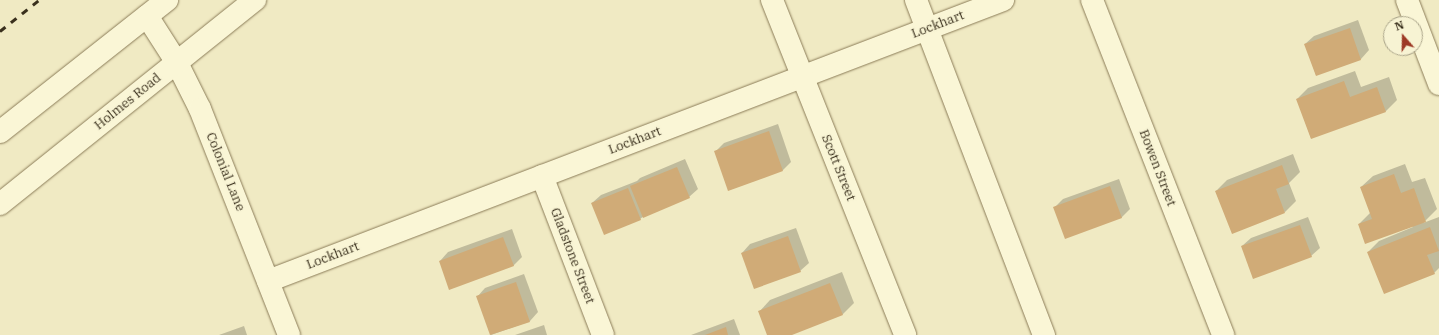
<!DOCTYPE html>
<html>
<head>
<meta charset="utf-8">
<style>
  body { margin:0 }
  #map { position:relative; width:1439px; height:335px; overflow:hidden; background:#f0eac3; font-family:"IBM Plex Serif",serif }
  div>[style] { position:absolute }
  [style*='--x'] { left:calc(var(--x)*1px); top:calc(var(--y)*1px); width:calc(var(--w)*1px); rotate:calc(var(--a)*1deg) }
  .shadow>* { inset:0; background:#0003 }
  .building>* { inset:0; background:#d0ab77 }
  .roads { filter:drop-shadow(0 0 1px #8b7c58) drop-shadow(0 0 1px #8b7c58) }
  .minor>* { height:22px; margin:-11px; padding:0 11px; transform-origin:11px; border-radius:11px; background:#faf6d6 }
  .secondary>* { height:22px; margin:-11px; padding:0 11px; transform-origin:11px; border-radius:11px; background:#faf6d6 }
  .rail>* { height:3px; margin-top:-1.5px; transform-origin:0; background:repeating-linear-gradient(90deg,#3a301d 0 7px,transparent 0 14px) }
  span { translate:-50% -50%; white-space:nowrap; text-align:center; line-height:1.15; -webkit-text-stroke:3px #f7f3d3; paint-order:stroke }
  .street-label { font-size:13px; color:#3a301d }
  .north { position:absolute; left:1383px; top:16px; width:40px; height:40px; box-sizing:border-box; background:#f7f3d3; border:1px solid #aba58a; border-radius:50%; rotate:340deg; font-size:11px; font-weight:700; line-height:16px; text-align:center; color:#3a301d }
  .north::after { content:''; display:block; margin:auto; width:14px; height:18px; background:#9d3925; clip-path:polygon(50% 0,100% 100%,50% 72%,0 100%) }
</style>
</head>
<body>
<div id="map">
  <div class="shadow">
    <div style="clip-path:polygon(1358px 20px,1369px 50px,1361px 59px,1316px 75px,1305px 44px,1314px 36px)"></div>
    <div style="clip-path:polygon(1355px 71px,1361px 87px,1389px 77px,1397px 100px,1386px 111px,1311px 138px,1297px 99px,1308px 88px)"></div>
    <div style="clip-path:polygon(778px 124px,791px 162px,783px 170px,729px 190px,715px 152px,724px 143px)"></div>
    <div style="clip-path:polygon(1293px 154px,1300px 172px,1289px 183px,1296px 201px,1285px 212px,1216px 191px,1227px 180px)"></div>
    <div style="clip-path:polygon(685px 159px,698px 189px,689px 197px,644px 216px,640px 219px,592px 203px,601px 195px,637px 181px,640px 178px)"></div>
    <div style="clip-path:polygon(1405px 164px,1412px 182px,1425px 178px,1437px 209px,1423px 223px,1439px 217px,1439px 268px,1434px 273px,1368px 252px,1379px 241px,1413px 227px,1412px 226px,1359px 224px,1371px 212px,1361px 187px,1373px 176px)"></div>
    <div style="clip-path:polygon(1119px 179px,1130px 209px,1121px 218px,1054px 208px,1063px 199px)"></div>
    <div style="clip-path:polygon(1308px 217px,1320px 248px,1311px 256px,1242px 246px,1251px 238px)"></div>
    <div style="clip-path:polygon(796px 228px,809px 263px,800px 271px,742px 253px,750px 244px)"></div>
    <div style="clip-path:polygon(512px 229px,522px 257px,513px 266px,440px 261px,448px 252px)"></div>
    <div style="clip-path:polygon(842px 272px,854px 303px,843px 314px,789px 335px,768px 335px,759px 312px,770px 300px)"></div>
    <div style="clip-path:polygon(524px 274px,538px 312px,530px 321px,491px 335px,477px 297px,485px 288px)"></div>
    <div style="clip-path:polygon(734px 319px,740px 335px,691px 335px)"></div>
    <div style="clip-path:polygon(544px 325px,547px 335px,515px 335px)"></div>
    <div style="clip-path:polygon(244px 326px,247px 335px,219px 335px)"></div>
  </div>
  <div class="building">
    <div style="clip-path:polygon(1350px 28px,1361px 60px,1316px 76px,1304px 44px)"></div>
    <div style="clip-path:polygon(1344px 81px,1350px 97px,1377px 87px,1386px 112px,1311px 139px,1296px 99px)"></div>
    <div style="clip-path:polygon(769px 131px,783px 171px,728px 191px,714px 151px)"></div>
    <div style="clip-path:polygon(1282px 165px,1289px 184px,1276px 189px,1285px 213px,1232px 234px,1215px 191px)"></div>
    <div style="clip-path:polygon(677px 167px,690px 198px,643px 218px,630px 186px)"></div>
    <div style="clip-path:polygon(1394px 174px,1401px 193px,1414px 188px,1426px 222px,1365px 244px,1358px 224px,1372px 219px,1360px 187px)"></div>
    <div style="clip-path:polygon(1110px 186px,1122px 218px,1065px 239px,1053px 207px)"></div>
    <div style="clip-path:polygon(628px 188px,641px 220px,604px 235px,591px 203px)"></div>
    <div style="clip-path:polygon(1300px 225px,1312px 257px,1253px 279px,1241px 246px)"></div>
    <div style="clip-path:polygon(1430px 227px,1439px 251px,1427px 255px,1435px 274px,1384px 294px,1367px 252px)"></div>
    <div style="clip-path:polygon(788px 236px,801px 272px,754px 289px,741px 253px)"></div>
    <div style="clip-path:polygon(503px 237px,514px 266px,449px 290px,439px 261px)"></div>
    <div style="clip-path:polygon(516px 282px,530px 322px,490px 335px,476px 296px)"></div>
    <div style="clip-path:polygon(830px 283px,843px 315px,792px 335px,767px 335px,758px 311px)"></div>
    <div style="clip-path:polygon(726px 327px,728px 335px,705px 335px)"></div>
  </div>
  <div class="roads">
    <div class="minor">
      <div style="--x:1092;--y:0;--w:360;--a:68.6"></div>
      <div style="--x:1407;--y:0;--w:90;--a:69.1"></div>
      <div style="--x:147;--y:16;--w:56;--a:57.4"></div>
      <div style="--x:177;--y:63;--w:51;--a:63.4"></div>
      <div style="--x:200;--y:109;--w:243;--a:68.5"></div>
      <div style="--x:542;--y:176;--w:170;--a:69"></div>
      <div style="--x:268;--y:281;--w:787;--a:-20.92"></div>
    </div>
    <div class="secondary">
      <div style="--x:772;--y:0;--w:360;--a:68.3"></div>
      <div style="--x:916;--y:0;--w:359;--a:69.1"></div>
      <div style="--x:0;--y:132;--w:213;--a:-38.3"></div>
      <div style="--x:0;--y:204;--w:327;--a:-38.7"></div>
    </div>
  </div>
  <div class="rail">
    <div style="--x:0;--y:31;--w:50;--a:-38.5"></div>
  </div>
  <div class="street-label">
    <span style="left:938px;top:25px;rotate:-21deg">Lockhart</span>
    <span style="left:128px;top:102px;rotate:-39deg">Holmes Road</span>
    <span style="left:635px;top:141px;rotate:-21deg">Lockhart</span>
    <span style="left:838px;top:168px;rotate:68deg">Scott Street</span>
    <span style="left:1157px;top:168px;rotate:69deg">Bowen Street</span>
    <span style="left:225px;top:172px;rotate:68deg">Colonial Lane</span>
    <span style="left:333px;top:256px;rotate:-21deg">Lockhart</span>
    <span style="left:572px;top:256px;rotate:69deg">Gladstone Street</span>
  </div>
  <div class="north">N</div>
</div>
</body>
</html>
